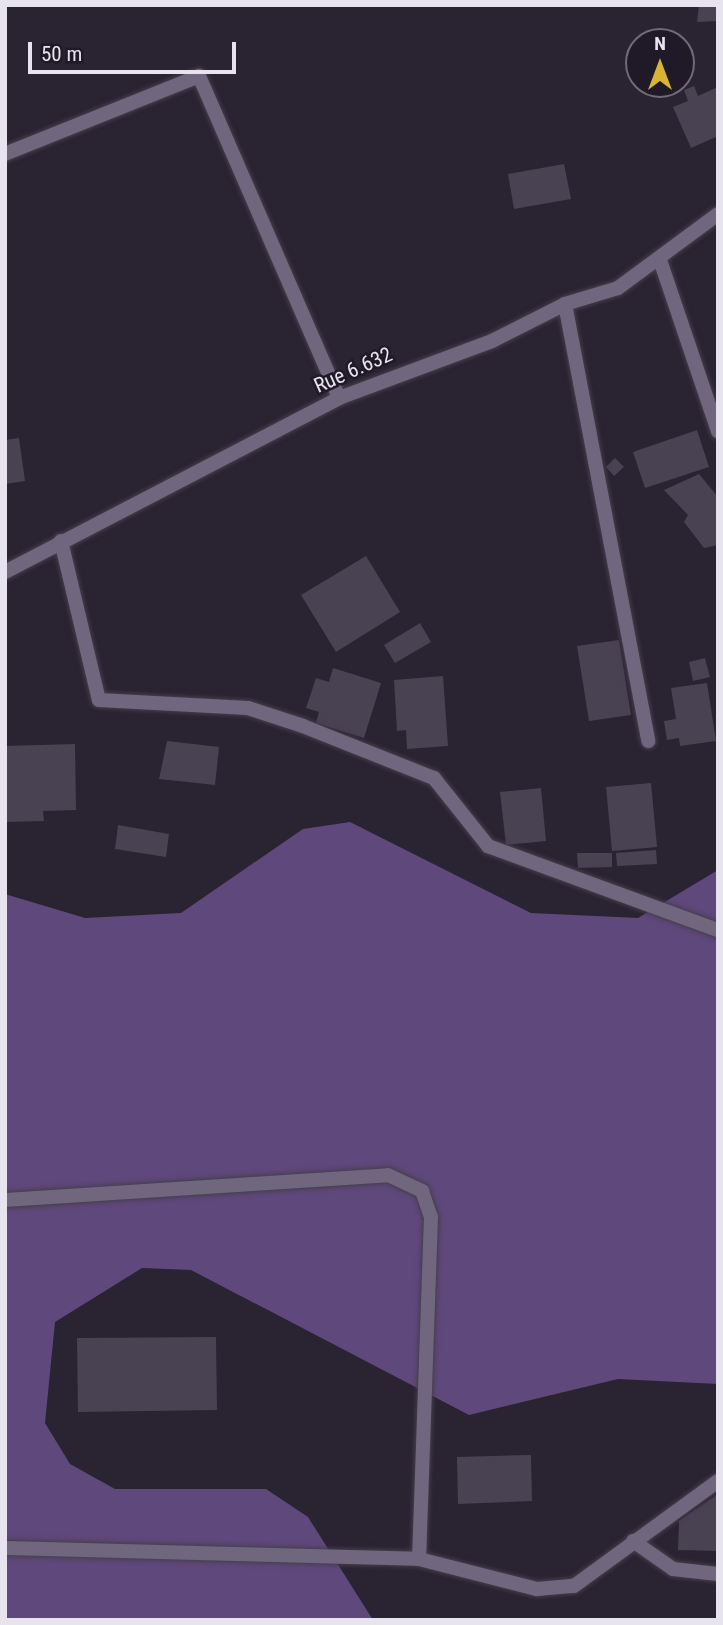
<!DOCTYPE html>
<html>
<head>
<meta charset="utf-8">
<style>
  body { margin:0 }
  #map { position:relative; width:723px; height:1625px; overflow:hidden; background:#2a2332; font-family:"Roboto Condensed",sans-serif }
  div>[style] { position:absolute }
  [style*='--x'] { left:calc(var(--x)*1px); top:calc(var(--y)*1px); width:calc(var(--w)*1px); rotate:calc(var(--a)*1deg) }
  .forest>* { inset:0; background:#5f487b }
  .building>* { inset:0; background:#494253 }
  .roads { filter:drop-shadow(0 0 2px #453e4c) drop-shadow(0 0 2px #453e4c) }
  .minor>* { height:14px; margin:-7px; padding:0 7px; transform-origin:7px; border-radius:7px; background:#70677e }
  span { translate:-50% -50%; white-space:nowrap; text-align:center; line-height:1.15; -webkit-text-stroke:5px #201a28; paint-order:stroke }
  .street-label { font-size:21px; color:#e8e4ef }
  .frame { position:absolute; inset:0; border:7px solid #e8e4ef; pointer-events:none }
  .north { position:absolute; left:625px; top:28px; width:70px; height:70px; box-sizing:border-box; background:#201a28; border:2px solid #706b78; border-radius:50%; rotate:0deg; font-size:19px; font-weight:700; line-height:28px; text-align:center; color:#e8e4ef }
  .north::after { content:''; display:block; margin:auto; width:24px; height:32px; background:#d6b534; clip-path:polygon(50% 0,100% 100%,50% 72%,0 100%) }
  .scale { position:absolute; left:28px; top:42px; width:208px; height:32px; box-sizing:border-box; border:4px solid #e8e4ef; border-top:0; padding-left:9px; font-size:21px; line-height:24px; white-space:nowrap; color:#e8e4ef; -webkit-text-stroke:5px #201a28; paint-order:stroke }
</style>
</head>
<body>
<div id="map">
  <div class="forest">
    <div style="clip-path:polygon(350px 822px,531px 913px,638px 918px,718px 870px,718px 1384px,618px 1379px,469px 1415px,191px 1270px,142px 1268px,55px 1322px,45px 1423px,70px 1464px,115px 1489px,266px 1489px,308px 1517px,373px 1620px,5px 1620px,5px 894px,85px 918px,181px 913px,303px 829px)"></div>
  </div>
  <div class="building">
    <div style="clip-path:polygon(699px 5px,718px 5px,718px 21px,697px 22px)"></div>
    <div style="clip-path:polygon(694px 86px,698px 96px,718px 87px,718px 136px,691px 148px,673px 107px,688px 101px,684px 90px)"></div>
    <div style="clip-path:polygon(564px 164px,571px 199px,514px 209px,508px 174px)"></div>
    <div style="clip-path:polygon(697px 430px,709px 467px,645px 488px,633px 452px)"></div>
    <div style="clip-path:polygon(19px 438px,25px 481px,5px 484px,5px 440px)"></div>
    <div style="clip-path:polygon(615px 458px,624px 467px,614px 476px,606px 467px)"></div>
    <div style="clip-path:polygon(699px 474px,718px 497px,718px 545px,704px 548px,684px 522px,688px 515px,664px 490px)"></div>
    <div style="clip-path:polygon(366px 556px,400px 612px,336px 652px,301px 595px)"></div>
    <div style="clip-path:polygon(420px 623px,431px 642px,395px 663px,384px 645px)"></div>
    <div style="clip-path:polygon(619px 640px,631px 715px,589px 721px,577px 646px)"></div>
    <div style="clip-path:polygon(705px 658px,710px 677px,693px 681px,689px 662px)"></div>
    <div style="clip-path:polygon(333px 668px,381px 683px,364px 738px,316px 723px,319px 712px,306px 708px,316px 678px,329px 682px)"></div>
    <div style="clip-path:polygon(443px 676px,448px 746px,407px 749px,406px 730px,397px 731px,394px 680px)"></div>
    <div style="clip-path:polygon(707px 683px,716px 741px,680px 746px,679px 738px,667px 740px,664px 721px,676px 719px,671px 688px)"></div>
    <div style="clip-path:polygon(167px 741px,219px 747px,215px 785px,159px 779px)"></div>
    <div style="clip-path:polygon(75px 744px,76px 810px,43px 811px,44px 821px,5px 822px,5px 746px)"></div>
    <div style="clip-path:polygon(651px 783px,657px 847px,612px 851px,606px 787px)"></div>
    <div style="clip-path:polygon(541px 788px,546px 841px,506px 845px,500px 792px)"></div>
    <div style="clip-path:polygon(118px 825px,169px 834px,166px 857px,115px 849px)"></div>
    <div style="clip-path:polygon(656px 850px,657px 864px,617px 866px,616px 853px)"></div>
    <div style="clip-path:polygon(577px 853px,612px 853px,612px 867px,578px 868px)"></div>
    <div style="clip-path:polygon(216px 1337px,217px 1410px,78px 1412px,77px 1338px)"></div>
    <div style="clip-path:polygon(531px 1455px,532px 1501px,458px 1504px,457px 1457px)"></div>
    <div style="clip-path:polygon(718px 1494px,718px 1551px,678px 1550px,679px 1521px)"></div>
  </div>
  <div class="roads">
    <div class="minor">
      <div style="--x:5;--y:154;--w:209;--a:-21.9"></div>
      <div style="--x:199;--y:76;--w:351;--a:66.5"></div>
      <div style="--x:660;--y:260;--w:181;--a:71.3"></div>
      <div style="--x:565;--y:304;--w:445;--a:79.2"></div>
      <div style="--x:61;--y:541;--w:163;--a:76.6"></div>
      <div style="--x:99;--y:700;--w:149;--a:3.1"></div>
      <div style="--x:248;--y:708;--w:58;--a:18.1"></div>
      <div style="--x:303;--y:726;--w:141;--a:21.7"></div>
      <div style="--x:434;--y:778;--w:87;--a:51.5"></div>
      <div style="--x:488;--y:846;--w:245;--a:20.1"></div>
      <div style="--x:5;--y:572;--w:377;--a:-27.5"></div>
      <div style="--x:339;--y:398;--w:163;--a:-20.4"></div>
      <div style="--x:492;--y:341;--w:82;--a:-26.9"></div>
      <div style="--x:565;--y:304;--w:55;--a:-16.8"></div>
      <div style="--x:618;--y:288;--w:124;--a:-36.5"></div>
      <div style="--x:5;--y:1200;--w:384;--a:-3.7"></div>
      <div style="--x:388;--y:1175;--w:38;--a:25"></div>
      <div style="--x:422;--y:1191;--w:28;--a:71"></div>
      <div style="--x:431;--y:1217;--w:342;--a:92"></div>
      <div style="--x:633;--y:1541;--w:49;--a:35"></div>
      <div style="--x:673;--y:1569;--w:45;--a:6.3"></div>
      <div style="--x:5;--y:1548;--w:414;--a:1.5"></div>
      <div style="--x:419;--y:1559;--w:122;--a:14.3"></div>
      <div style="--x:537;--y:1589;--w:37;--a:-5"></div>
      <div style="--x:574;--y:1586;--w:178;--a:-36.1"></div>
    </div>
  </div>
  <div class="street-label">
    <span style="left:353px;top:370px;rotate:-24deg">Rue 6.632</span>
  </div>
  <div class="frame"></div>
  <div class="north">N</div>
  <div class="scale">50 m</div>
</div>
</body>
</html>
